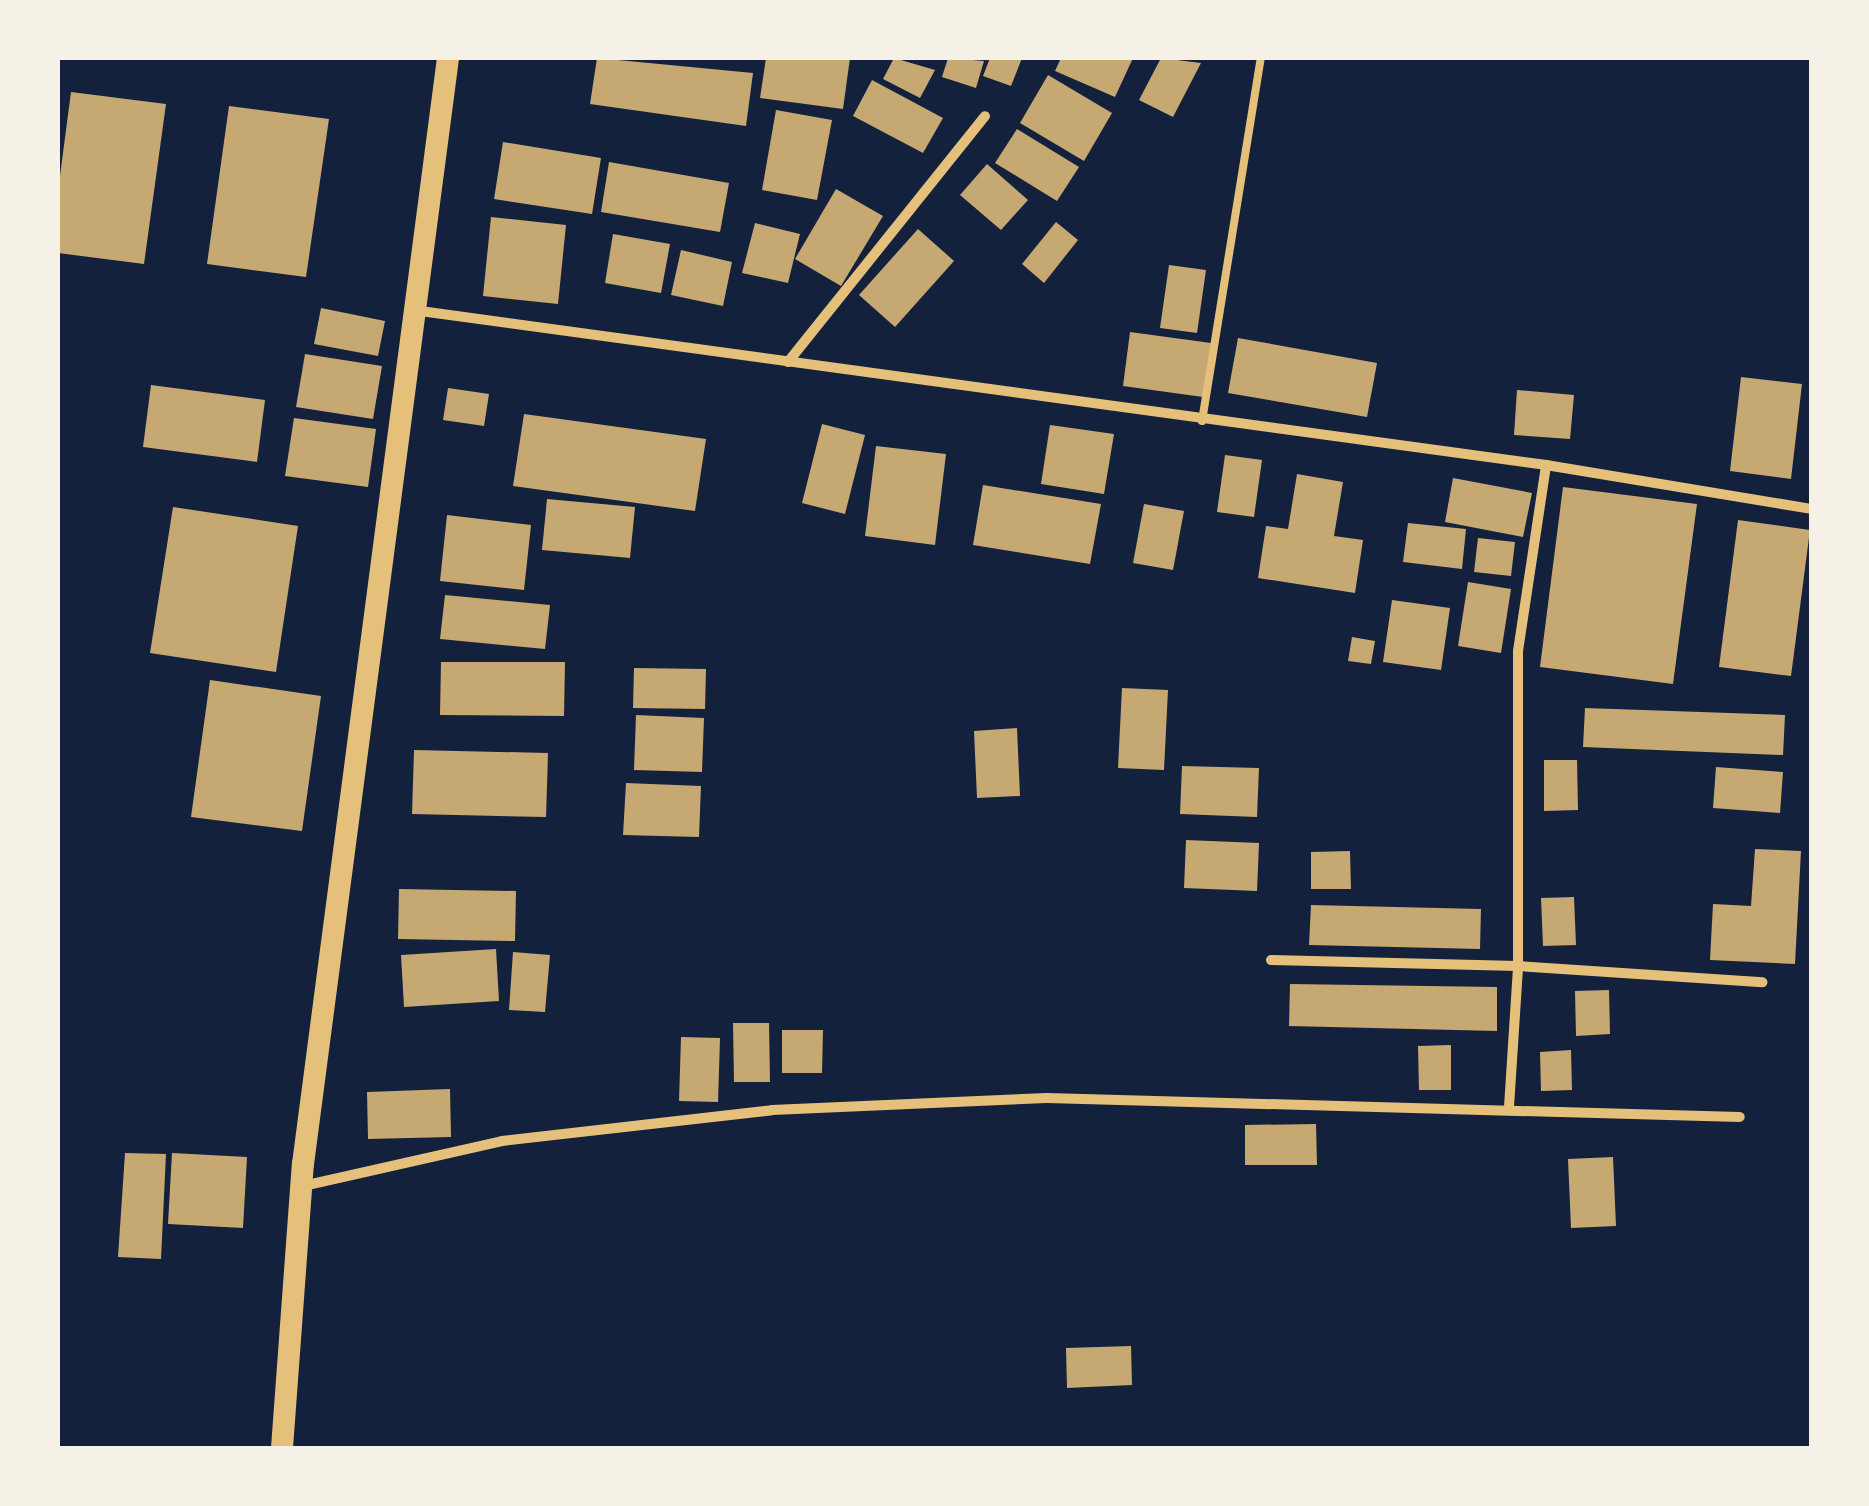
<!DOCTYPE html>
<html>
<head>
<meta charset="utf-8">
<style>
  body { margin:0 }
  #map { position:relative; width:1869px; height:1506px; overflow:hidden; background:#14213d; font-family:Raleway,sans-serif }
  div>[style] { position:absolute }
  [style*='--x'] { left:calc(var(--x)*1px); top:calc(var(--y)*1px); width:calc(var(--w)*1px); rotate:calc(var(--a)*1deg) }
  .building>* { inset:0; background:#c6a872 }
  .service>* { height:8px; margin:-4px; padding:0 4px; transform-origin:4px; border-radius:4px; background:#e5c07b }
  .minor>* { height:10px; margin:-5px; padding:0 5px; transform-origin:5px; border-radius:5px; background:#e5c07b }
  .primary>* { height:22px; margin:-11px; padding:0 11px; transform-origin:11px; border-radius:11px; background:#e5c07b }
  span { translate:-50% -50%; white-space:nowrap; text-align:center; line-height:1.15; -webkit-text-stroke:9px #f6f1e7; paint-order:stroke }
  .frame { position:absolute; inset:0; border:60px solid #f6f1e7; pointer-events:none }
</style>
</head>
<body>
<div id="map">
  <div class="building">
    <div style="clip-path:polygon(597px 58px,753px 73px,746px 126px,590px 104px)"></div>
    <div style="clip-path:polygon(766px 58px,850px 58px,843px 109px,760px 98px)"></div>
    <div style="clip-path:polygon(894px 58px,935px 70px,920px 98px,883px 79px)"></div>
    <div style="clip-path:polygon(948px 58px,984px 61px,976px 88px,942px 77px)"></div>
    <div style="clip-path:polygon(990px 58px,1022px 58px,1011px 86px,983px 76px)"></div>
    <div style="clip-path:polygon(1061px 58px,1133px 58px,1115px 97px,1055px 71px)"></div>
    <div style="clip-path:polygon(1161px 58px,1201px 63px,1173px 117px,1139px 100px)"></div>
    <div style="clip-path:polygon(1048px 75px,1112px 113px,1084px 161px,1020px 123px)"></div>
    <div style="clip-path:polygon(872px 80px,943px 118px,923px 153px,853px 116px)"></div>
    <div style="clip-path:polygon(71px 92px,166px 104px,144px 264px,58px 253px,58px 191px)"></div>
    <div style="clip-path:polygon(229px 106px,329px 119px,306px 277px,207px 264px)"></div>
    <div style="clip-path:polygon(776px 110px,832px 120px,817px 200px,762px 190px)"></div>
    <div style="clip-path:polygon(1017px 129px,1079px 167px,1057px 201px,995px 163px)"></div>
    <div style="clip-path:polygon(503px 142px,601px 158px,592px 214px,494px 199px)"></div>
    <div style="clip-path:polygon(609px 162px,729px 183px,720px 232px,601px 212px)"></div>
    <div style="clip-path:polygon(987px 164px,1028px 200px,1001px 230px,960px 195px)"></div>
    <div style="clip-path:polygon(836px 189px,883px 216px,841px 286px,795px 259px)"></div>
    <div style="clip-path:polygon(491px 217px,566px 225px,558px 304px,483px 296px)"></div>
    <div style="clip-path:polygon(1056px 222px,1078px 240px,1044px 283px,1022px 264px)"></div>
    <div style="clip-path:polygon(755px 223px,800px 234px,788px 283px,742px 273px)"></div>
    <div style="clip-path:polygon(918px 229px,954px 261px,895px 327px,859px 295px)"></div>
    <div style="clip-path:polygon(613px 234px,670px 244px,661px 293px,605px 283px)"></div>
    <div style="clip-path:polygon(681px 250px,732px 262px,723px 306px,671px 295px)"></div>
    <div style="clip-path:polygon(1169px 265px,1206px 270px,1197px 333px,1160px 328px)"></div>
    <div style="clip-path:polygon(321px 308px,385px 321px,378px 356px,314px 344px)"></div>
    <div style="clip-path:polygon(1130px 332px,1211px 343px,1203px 397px,1123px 386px)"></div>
    <div style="clip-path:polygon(1238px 338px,1377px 363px,1367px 417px,1228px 393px)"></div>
    <div style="clip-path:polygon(305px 354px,382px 366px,373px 419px,296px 407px)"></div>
    <div style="clip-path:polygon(1741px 377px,1802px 384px,1791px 479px,1730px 471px)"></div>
    <div style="clip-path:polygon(151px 385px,265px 400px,257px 462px,143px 447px)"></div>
    <div style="clip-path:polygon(448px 388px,489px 394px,484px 426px,443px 420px)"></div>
    <div style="clip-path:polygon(1517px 390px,1574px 395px,1570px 439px,1514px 435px)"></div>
    <div style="clip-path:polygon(524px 414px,706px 439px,695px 511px,513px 486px)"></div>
    <div style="clip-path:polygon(294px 418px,376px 429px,368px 487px,285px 476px)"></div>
    <div style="clip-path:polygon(822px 424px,865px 435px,845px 514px,802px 503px)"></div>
    <div style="clip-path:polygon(1050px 425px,1114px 434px,1104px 494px,1041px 484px)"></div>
    <div style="clip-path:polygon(876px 446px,946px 454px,935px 545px,865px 536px)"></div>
    <div style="clip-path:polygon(1225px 455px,1262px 460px,1254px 517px,1217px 512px)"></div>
    <div style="clip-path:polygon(1297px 474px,1343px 482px,1334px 536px,1363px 540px,1355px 593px,1258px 578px,1266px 526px,1288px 529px)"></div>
    <div style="clip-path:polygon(1453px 478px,1532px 493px,1523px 537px,1445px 522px)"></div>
    <div style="clip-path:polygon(983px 485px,1101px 504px,1090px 564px,973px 545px)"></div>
    <div style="clip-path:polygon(1563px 487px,1697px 504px,1673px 684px,1540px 667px)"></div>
    <div style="clip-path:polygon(547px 499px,635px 507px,630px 558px,542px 550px)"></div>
    <div style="clip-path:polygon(1144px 504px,1184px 511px,1173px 570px,1133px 563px)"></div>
    <div style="clip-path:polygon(173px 507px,298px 526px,276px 672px,150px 653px)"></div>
    <div style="clip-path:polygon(447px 515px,531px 525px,524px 590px,440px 581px)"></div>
    <div style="clip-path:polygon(1738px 520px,1810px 530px,1791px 676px,1719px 667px)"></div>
    <div style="clip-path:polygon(1408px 523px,1466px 529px,1462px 569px,1403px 562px)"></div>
    <div style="clip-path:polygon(1478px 538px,1515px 542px,1511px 576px,1474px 572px)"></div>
    <div style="clip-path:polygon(1468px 582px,1511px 589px,1501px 653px,1458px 646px)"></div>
    <div style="clip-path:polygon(445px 595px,550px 605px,545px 649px,440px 639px)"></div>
    <div style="clip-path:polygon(1392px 600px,1450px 608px,1441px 670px,1383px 662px)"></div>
    <div style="clip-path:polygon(1352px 637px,1375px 641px,1371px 664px,1348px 661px)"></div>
    <div style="clip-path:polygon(441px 662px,565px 662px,564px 716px,440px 715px)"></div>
    <div style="clip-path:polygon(634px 668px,706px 669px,705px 709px,633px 708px)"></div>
    <div style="clip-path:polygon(210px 680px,321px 696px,302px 831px,191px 817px)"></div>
    <div style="clip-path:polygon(1122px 688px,1168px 690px,1164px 770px,1118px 768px)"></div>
    <div style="clip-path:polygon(1585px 708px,1785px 715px,1783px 755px,1583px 747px)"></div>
    <div style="clip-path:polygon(636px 715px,704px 718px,702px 772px,634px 770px)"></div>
    <div style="clip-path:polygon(1017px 728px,1020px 796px,977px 798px,974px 731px)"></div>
    <div style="clip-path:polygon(414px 750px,548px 753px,546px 817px,412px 814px)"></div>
    <div style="clip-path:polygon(1544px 760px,1577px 760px,1578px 810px,1544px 811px)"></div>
    <div style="clip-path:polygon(1182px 766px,1259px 768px,1257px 817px,1180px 814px)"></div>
    <div style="clip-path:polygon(1716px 767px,1783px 772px,1780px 813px,1713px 808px)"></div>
    <div style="clip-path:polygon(626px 783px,701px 786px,699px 837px,623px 835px)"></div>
    <div style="clip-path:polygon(1186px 840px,1259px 843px,1257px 891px,1184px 888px)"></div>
    <div style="clip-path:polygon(1755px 849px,1801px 851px,1795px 964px,1710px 960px,1713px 904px,1751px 906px)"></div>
    <div style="clip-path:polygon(1350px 851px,1351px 889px,1311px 889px,1311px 852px)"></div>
    <div style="clip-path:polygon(399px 889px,516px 891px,515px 941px,398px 939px)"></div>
    <div style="clip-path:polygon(1574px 897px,1576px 945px,1543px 946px,1541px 898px)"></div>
    <div style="clip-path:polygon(1311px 905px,1481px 909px,1480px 949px,1309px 945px)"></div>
    <div style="clip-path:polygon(496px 949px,499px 1001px,404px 1007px,401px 955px)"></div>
    <div style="clip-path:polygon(513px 952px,550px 955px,545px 1012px,509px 1010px)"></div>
    <div style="clip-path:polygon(1290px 984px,1497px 987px,1497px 1031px,1289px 1026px)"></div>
    <div style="clip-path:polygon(1609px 990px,1610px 1034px,1576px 1036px,1575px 991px)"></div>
    <div style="clip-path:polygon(733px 1023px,769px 1023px,770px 1082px,734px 1082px)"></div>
    <div style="clip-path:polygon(782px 1030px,823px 1030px,822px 1073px,782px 1073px)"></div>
    <div style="clip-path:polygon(681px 1037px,720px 1038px,718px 1102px,679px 1101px)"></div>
    <div style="clip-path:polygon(1451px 1045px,1451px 1090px,1419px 1090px,1418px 1046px)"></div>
    <div style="clip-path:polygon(1571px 1050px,1572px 1090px,1541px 1091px,1540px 1052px)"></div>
    <div style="clip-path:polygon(450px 1089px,451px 1137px,368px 1139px,367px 1092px)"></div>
    <div style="clip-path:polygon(1316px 1124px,1317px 1165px,1245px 1165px,1245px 1125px)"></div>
    <div style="clip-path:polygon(125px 1153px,166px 1154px,161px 1259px,118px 1257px)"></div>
    <div style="clip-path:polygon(172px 1153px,247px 1157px,243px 1228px,168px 1224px)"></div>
    <div style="clip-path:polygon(1613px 1157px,1616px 1226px,1571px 1228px,1568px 1159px)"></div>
    <div style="clip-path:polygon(1131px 1346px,1132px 1385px,1067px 1388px,1066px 1348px)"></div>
  </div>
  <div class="service">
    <div style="--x:1202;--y:421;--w:368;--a:-80.8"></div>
  </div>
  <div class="minor">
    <div style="--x:413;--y:310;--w:1144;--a:7.79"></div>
    <div style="--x:1546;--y:465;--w:270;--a:9.4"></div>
    <div style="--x:788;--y:362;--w:315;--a:-51.3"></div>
    <div style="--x:1271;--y:960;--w:247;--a:1.4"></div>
    <div style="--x:1518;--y:966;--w:245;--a:3.8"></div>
    <div style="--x:1509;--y:1107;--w:141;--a:-86.3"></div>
    <div style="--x:1518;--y:966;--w:315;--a:-90"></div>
    <div style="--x:1518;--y:651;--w:188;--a:-81.4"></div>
    <div style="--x:303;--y:1186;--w:204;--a:-12.7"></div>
    <div style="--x:502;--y:1141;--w:272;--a:-6.5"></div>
    <div style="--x:772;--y:1110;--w:275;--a:-2.5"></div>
    <div style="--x:1047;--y:1098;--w:693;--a:1.57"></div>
  </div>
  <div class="primary">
    <div style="--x:282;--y:1448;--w:285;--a:-85.8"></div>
    <div style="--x:303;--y:1164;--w:1115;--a:-82.53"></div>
  </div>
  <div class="frame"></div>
</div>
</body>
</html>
